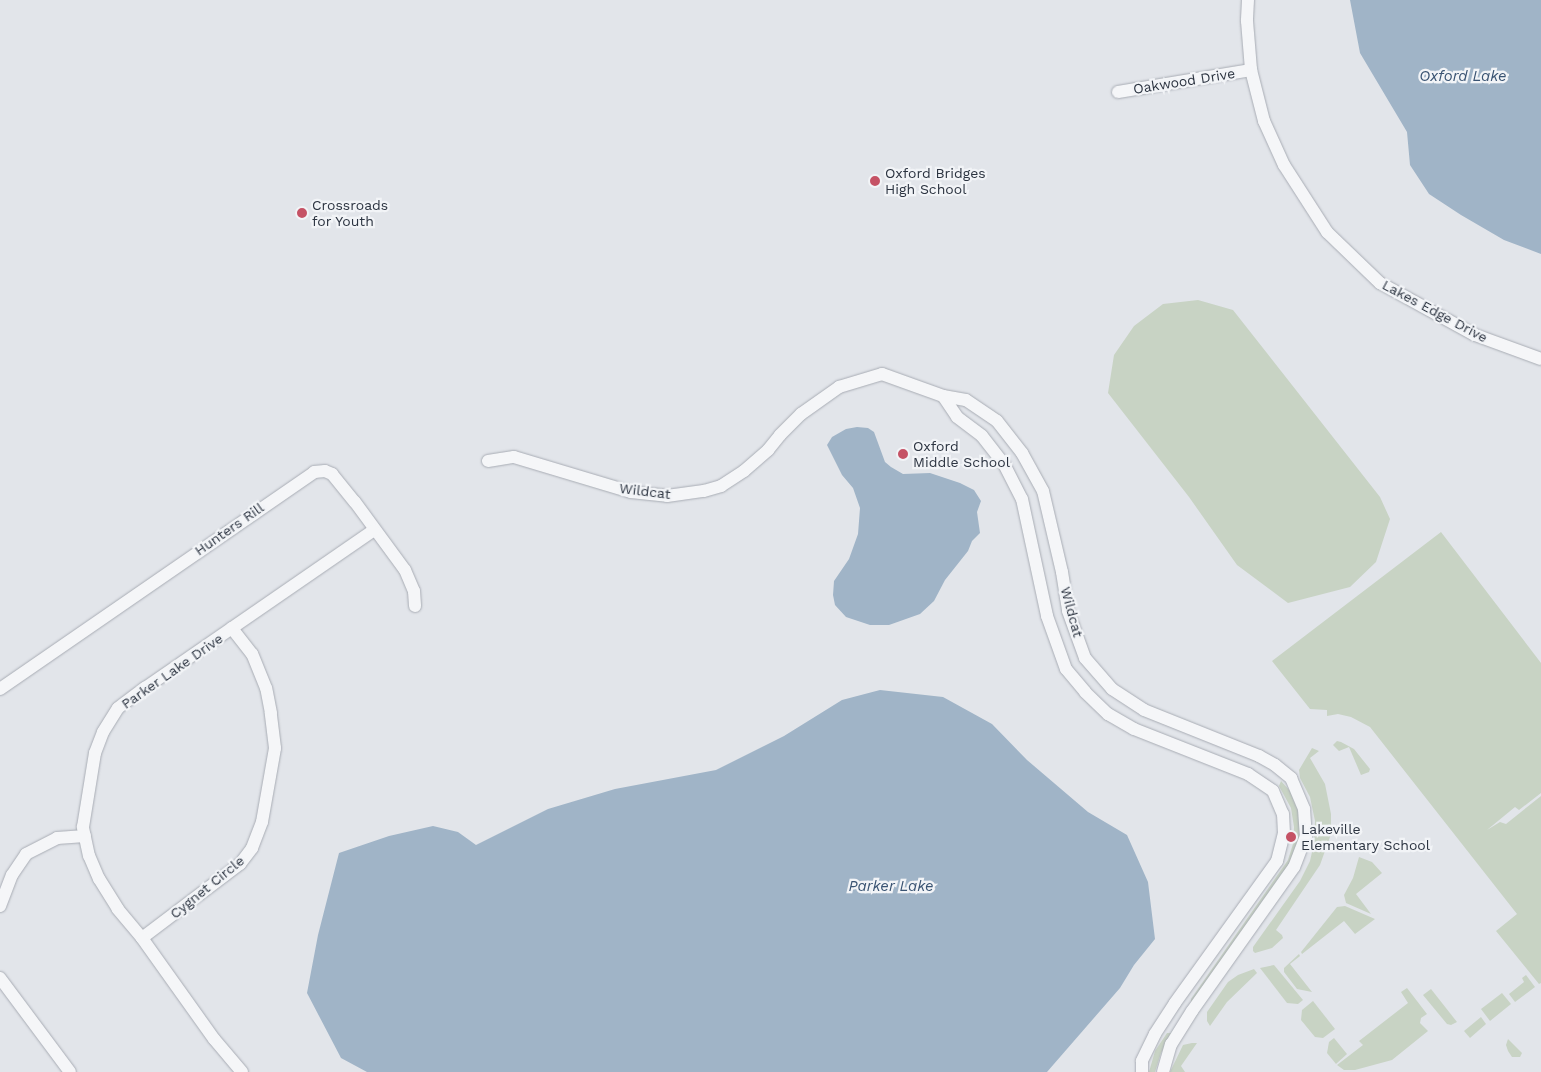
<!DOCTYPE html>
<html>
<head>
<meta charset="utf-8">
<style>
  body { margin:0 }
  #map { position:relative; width:1541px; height:1072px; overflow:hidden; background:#e2e5ea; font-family:"Work Sans",sans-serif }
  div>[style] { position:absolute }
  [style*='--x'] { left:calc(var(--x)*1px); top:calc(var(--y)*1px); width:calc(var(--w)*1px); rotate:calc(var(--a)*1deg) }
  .green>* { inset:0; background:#c8d3c4 }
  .water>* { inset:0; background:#a0b4c7 }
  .roads { filter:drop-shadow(0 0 1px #a8acb4) drop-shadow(0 0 1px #a8acb4) }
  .minor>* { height:12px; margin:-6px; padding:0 6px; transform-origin:6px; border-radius:6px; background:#f5f6f8 }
  .dots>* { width:14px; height:14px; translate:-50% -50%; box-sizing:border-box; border:2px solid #f2f4f7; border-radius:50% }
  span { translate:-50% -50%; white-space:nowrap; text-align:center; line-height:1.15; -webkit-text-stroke:4.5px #f2f4f7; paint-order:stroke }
  .street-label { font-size:14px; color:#2c3441 }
  .poi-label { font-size:14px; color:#2c3441 }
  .left { translate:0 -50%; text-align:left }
  .water-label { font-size:15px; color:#395372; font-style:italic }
</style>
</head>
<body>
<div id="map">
  <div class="green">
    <div style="clip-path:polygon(1198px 300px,1233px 310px,1380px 497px,1390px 519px,1376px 562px,1350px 587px,1288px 603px,1237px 565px,1189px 497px,1108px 393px,1114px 355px,1134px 326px,1163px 304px)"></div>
    <div style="clip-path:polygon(1441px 532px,1541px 663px,1541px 793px,1519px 810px,1515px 807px,1487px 830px,1500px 822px,1506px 824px,1541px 796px,1541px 983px,1539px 984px,1496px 931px,1517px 914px,1370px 727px,1351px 717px,1338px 714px,1327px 716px,1327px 710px,1310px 709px,1272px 661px)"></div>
    <div style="clip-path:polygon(1337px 741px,1341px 742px,1354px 749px,1370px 769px,1369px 772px,1361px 775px,1349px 747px,1339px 751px,1333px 745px)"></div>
    <div style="clip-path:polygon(1312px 748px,1319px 751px,1310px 758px,1325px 784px,1331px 814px,1331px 834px,1320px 865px,1276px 930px,1282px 935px,1283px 938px,1272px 948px,1255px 953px,1253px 951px,1253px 947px,1300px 881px,1310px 861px,1314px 843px,1315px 821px,1310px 797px,1300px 778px,1299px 770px)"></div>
    <div style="clip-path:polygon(1281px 781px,1290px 791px,1300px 816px,1300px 838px,1294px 862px,1191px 1003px,1191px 999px,1288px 860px,1293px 844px,1294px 827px,1291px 808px,1279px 786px)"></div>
    <div style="clip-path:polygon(1359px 857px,1372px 862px,1382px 873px,1356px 894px,1371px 914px,1346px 903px,1344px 895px,1353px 878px)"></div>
    <div style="clip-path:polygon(1345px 906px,1375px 919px,1355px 934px,1344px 921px,1302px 954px,1301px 952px,1337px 907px)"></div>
    <div style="clip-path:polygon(1299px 954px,1300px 956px,1290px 964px,1312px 992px,1297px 989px,1284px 972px,1284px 968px)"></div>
    <div style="clip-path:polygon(1274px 965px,1303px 1000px,1298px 1004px,1287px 1003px,1260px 968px)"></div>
    <div style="clip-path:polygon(1254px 969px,1257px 973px,1227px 1002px,1210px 1026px,1207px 1021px,1207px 1012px,1228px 982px,1238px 975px)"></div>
    <div style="clip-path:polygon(1526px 975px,1535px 987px,1515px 1002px,1509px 994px,1524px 982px,1522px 978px)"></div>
    <div style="clip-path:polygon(1407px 988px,1427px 1014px,1421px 1018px,1420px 1023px,1428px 1031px,1392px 1060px,1355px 1070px,1344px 1070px,1337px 1065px,1363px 1045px,1359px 1041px,1408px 1003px,1401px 992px)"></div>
    <div style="clip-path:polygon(1431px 989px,1457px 1022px,1451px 1025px,1447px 1024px,1423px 995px)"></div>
    <div style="clip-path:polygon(1502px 993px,1511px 1004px,1490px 1021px,1481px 1009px)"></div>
    <div style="clip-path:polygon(1313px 1001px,1335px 1029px,1323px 1038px,1315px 1037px,1301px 1020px,1302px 1010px)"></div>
    <div style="clip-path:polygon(1481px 1017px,1486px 1024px,1470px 1038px,1464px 1031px)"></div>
    <div style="clip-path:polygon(1167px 1033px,1171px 1033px,1171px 1037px,1161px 1053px,1155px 1072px,1149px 1072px,1155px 1051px)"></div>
    <div style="clip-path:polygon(1334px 1038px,1347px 1054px,1336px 1064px,1327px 1053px,1329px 1042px)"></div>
    <div style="clip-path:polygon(1508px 1039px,1522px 1053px,1520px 1057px,1512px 1057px,1508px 1051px,1506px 1045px)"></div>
    <div style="clip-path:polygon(1192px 1043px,1197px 1043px,1181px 1066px,1185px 1072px,1170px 1072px,1183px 1045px)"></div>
  </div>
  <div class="water">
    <div style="clip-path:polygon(1350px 0,1541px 0,1541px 254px,1504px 240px,1461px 215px,1429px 194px,1410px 165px,1407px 132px,1360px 53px)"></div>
    <div style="clip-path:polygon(857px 427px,868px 428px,874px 432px,885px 462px,891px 467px,903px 474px,930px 473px,960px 483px,974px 490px,981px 501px,977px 512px,980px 533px,972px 541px,968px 551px,945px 580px,934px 601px,920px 614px,889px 625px,870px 625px,846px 617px,835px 605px,833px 595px,834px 581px,849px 559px,858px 534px,860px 508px,853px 488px,842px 475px,827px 445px,832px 437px,846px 429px)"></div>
    <div style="clip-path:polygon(880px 690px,943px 697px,992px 724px,1027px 760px,1088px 812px,1127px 835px,1148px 882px,1155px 939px,1134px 965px,1120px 988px,1047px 1072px,367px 1072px,341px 1058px,307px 993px,318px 935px,339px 853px,389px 836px,433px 826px,458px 832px,476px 845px,548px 809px,615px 789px,716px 770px,784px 736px,842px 700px)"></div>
  </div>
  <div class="roads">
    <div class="minor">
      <div style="--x:1248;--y:0;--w:21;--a:93"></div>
      <div style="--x:1247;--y:21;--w:49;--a:85.3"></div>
      <div style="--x:1251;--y:70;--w:53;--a:75.7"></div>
      <div style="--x:1264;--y:121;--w:48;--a:65.6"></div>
      <div style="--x:1284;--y:165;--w:80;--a:57.3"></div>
      <div style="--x:1327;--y:232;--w:74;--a:43.9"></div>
      <div style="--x:1380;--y:283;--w:108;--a:28.7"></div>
      <div style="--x:1475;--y:335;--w:70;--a:20"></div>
      <div style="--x:1118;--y:92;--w:135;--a:-9.4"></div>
      <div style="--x:943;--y:396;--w:25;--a:56"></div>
      <div style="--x:957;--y:417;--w:31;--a:37"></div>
      <div style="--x:982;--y:436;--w:36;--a:52"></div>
      <div style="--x:1004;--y:464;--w:39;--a:63"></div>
      <div style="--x:1022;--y:499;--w:120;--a:77.9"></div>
      <div style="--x:1047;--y:616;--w:56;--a:70.3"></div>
      <div style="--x:1066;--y:669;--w:30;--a:50"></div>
      <div style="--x:1085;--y:692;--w:32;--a:44"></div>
      <div style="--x:1108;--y:714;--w:30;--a:30"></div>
      <div style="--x:1134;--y:729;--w:123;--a:21.5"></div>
      <div style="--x:1248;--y:774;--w:30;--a:34"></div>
      <div style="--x:1273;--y:791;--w:25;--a:67"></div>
      <div style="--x:1283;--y:814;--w:19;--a:87"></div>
      <div style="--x:1284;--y:833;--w:29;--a:104"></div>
      <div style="--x:1277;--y:861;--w:175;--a:125.7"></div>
      <div style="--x:1175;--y:1003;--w:37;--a:123"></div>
      <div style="--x:1155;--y:1034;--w:30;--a:116"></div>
      <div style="--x:1142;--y:1061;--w:11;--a:90"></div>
      <div style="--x:488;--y:461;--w:26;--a:-9"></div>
      <div style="--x:514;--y:457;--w:122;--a:16.7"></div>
      <div style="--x:631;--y:492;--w:36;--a:6"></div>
      <div style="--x:667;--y:496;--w:37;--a:-8"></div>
      <div style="--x:704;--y:491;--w:18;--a:-16"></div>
      <div style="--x:721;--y:486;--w:27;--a:-33"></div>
      <div style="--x:744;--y:471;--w:32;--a:-41"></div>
      <div style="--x:768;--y:450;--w:19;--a:-51"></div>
      <div style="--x:780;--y:435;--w:30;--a:-45"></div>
      <div style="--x:801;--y:414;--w:47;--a:-35.4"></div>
      <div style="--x:839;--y:387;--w:45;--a:-16.8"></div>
      <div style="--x:882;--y:374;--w:65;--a:19.8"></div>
      <div style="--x:943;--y:396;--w:23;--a:10"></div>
      <div style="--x:966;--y:400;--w:37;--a:34"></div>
      <div style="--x:997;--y:421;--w:41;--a:52"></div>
      <div style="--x:1022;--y:453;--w:43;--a:61.1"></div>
      <div style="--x:1043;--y:491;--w:83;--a:76.8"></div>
      <div style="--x:1062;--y:572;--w:39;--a:81"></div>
      <div style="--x:1068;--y:611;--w:50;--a:70.1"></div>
      <div style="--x:1085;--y:658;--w:41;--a:48.9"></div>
      <div style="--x:1112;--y:689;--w:38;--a:33"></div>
      <div style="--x:1144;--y:710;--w:124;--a:21.8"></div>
      <div style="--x:1259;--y:756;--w:18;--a:29"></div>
      <div style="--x:1275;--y:765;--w:21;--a:39"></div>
      <div style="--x:1291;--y:778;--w:34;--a:67"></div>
      <div style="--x:1304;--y:809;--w:27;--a:86"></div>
      <div style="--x:1306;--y:836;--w:33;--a:111"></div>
      <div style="--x:1294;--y:867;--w:176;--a:125.3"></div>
      <div style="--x:1192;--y:1011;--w:39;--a:122"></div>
      <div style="--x:1171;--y:1044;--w:29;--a:106"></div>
      <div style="--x:0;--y:689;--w:382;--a:-34.6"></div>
      <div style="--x:314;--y:472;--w:11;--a:-5"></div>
      <div style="--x:325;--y:471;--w:8;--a:23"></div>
      <div style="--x:332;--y:474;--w:36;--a:51"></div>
      <div style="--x:355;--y:502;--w:84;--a:53.7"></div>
      <div style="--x:405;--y:570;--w:23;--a:67"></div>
      <div style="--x:414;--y:591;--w:15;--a:86"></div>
      <div style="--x:0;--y:906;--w:33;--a:-69"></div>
      <div style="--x:12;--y:875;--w:25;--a:-56"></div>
      <div style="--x:26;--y:854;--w:35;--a:-27"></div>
      <div style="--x:57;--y:838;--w:28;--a:-4"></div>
      <div style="--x:142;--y:938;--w:123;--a:-37.1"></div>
      <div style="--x:240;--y:864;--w:20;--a:-53"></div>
      <div style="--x:252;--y:848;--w:28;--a:-69"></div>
      <div style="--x:262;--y:822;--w:75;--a:-80"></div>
      <div style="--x:275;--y:748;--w:35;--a:-97"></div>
      <div style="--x:271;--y:713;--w:25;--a:-101"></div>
      <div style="--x:266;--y:688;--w:37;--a:-112"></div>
      <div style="--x:252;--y:654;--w:33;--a:-128"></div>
      <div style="--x:0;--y:978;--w:117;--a:53.3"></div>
      <div style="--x:242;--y:1072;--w:43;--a:-130.3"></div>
      <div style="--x:214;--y:1039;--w:124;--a:-125.5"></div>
      <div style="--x:142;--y:938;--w:38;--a:-130"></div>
      <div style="--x:118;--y:909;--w:36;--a:-122"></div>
      <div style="--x:99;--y:879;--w:25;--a:-113"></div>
      <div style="--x:89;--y:856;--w:30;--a:-102"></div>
      <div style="--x:83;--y:827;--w:75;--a:-80.8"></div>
      <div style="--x:95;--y:753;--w:22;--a:-69"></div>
      <div style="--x:103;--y:732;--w:28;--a:-58"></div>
      <div style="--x:118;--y:708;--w:34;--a:-37"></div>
      <div style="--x:145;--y:688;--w:278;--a:-34.6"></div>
    </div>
  </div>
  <div class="dots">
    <div style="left:875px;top:181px;background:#c55265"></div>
    <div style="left:302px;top:213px;background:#c55265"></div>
    <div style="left:903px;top:454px;background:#c55265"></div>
    <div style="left:1291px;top:837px;background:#c55265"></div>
  </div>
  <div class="street-label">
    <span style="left:1184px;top:81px;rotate:-9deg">Oakwood Drive</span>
    <span style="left:1435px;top:311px;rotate:28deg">Lakes Edge Drive</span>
    <span style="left:645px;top:491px;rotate:7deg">Wildcat</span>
    <span style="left:229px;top:529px;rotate:-35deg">Hunters Rill</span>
    <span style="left:1072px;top:612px;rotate:75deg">Wildcat</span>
    <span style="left:172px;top:671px;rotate:-35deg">Parker Lake Drive</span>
    <span style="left:207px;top:887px;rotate:-39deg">Cygnet Circle</span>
  </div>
  <div class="poi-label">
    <span class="left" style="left:885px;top:181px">Oxford Bridges<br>High School</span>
    <span class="left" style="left:312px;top:213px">Crossroads<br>for Youth</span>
    <span class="left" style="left:913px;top:454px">Oxford<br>Middle School</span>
    <span class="left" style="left:1301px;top:837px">Lakeville<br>Elementary School</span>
  </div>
  <div class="water-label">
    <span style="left:1463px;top:77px">Oxford Lake</span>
    <span style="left:891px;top:887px">Parker Lake</span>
  </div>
</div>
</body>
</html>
